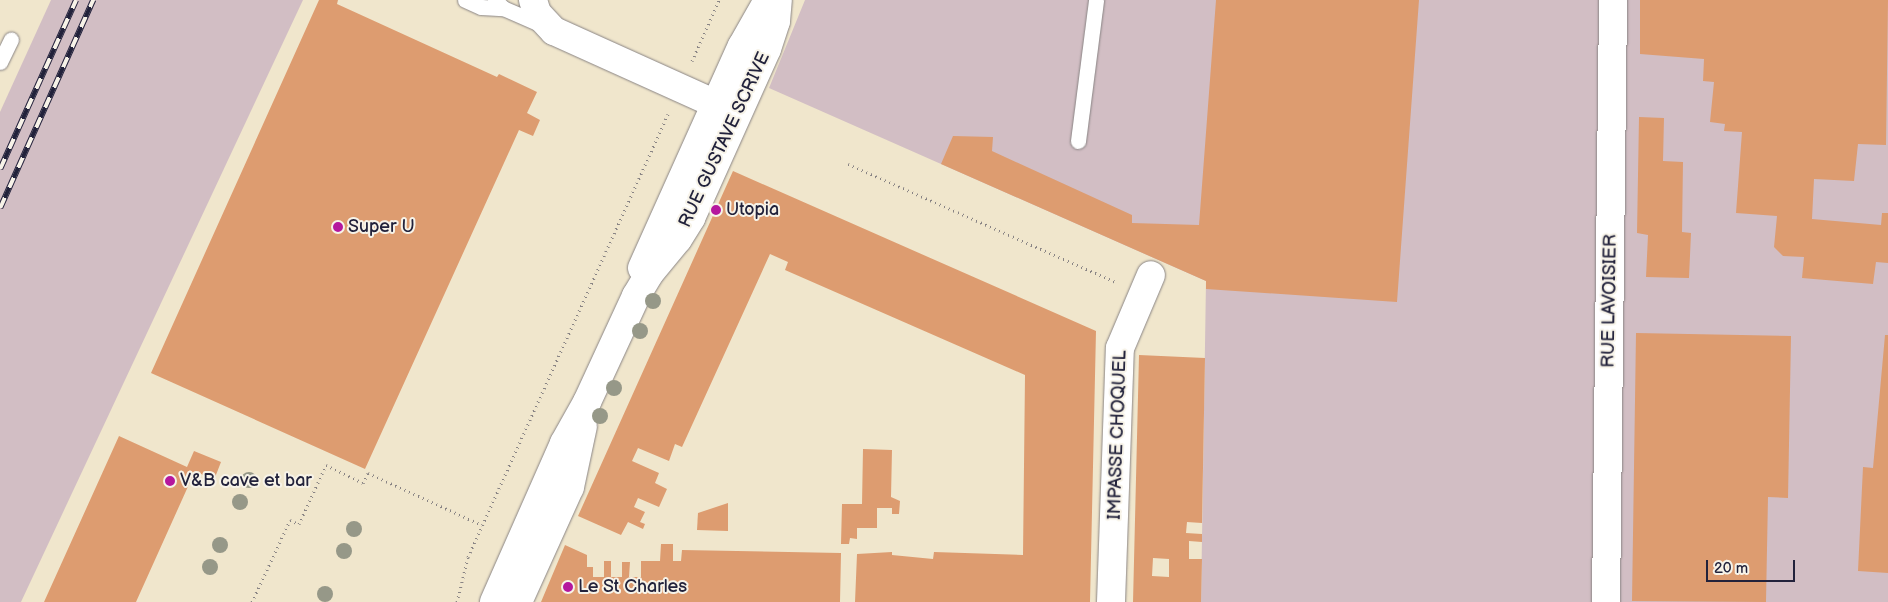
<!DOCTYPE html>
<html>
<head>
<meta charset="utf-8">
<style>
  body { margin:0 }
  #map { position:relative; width:1888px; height:602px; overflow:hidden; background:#f0e6cc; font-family:"Balsamiq Sans",sans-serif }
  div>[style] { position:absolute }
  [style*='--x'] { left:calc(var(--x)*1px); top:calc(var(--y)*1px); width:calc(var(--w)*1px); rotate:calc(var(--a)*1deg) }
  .industrial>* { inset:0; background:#d2bec4 }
  .building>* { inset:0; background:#dd9c70 }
  .path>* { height:3px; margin-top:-1.5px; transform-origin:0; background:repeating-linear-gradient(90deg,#898484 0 1px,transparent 0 5px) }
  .roads { filter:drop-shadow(0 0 1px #898484) drop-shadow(0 0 1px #898484) }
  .service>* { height:15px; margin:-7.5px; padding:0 7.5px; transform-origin:7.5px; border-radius:7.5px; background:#fff }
  .minor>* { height:28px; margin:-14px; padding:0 14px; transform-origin:14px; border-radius:14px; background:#fff }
  .tertiary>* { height:28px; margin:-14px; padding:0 14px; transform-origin:14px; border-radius:14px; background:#fff }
  .rail>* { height:5.5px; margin-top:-2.75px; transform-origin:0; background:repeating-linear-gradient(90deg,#f7f3e8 0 11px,#22223b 0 22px); box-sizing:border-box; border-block:1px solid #22223b }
  .trees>* { width:16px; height:16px; margin:-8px; border-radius:50%; background:#969888 }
  .dots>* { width:14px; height:14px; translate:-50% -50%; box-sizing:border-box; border:2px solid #f7f3e8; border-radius:50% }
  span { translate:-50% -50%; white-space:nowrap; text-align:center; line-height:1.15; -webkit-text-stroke:4px #f7f3e8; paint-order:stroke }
  .street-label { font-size:18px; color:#22223b }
  .poi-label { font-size:18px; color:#22223b }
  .left { translate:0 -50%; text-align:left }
  .scale { position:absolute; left:1706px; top:560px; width:89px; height:22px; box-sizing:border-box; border:2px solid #22223b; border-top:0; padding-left:6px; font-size:15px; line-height:18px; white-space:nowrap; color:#22223b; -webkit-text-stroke:4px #f7f3e8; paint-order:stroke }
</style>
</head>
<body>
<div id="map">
  <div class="industrial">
    <div style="clip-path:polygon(51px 0,303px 0,21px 602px,0 602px,0 112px)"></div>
    <div style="clip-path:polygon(805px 0,1888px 0,1888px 602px,1201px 602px,1206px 281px,769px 88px)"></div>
  </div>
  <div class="building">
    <div style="clip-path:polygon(319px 0,338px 0,337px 4px,497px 77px,499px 74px,537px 92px,527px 113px,540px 120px,533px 136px,519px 130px,365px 469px,151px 373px)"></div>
    <div style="clip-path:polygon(1216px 0,1419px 0,1397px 302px,1206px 289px,1206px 281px,941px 164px,953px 136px,993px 137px,992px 151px,1132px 215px,1132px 223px,1199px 225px)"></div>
    <div style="clip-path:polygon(1640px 0,1888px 0,1886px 145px,1858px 144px,1854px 181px,1814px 179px,1812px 219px,1881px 225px,1882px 213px,1888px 213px,1888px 263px,1876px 262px,1873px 284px,1802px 278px,1804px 257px,1783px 256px,1774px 247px,1777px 216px,1736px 213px,1742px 132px,1724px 131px,1725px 124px,1710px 122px,1714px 82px,1703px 81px,1704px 59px,1640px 54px)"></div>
    <div style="clip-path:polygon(1639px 117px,1664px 118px,1663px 161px,1683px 162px,1682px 232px,1691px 233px,1689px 278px,1646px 277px,1648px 235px,1637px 233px)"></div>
    <div style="clip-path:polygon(733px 171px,1096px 331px,1090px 602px,855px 602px,857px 554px,892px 552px,892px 555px,933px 559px,934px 552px,1023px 555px,1025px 375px,785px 270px,788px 262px,770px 254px,682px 447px,675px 444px,669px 461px,638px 448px,632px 461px,659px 473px,655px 483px,667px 489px,659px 507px,638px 498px,634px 507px,645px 512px,640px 522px,645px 524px,643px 529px,628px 522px,621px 535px,578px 516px)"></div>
    <div style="clip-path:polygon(1636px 333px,1791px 336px,1788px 498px,1768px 497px,1766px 602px,1632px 601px)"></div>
    <div style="clip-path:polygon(1885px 335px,1888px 335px,1888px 573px,1858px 571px,1863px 467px,1873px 468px)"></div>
    <div style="clip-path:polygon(evenodd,1139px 355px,1205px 358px,1202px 523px,1187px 522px,1186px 533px,1202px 534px,1202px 542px,1189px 541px,1189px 559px,1202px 559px,1201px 602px,1133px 602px,1139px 355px,1153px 558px,1169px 559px,1169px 577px,1152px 576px,1153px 558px)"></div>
    <div style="clip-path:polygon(119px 436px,187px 467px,194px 451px,221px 462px,214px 480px,195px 471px,136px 602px,44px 602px)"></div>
    <div style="clip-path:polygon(863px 449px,892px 450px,891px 497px,900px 501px,899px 514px,892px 514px,892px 508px,877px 508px,877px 528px,857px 528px,857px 539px,850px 538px,849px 544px,841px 544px,842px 504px,862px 504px)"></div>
    <div style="clip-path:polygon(728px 503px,728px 531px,697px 530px,698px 513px)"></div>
    <div style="clip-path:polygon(661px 544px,673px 544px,673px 561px,681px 561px,682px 550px,841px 553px,840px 602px,541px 602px,565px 545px,587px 555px,587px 567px,593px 567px,593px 577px,604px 577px,604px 561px,611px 561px,611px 577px,622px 577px,622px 562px,630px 562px,629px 577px,641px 577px,641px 561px,660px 561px)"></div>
  </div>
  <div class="path">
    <div style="--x:692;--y:61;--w:67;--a:-66.1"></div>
    <div style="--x:848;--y:164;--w:293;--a:23.8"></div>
    <div style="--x:252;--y:602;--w:90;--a:-65.1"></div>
    <div style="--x:290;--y:520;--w:10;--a:24"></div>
    <div style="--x:299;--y:524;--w:65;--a:-65.4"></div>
    <div style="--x:326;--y:465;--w:41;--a:25.9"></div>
    <div style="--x:363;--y:483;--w:11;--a:-63"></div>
    <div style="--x:368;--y:473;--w:125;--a:24.5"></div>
    <div style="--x:457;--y:602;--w:46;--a:-76.3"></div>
    <div style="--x:468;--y:557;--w:486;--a:-65.7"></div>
  </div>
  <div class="roads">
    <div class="service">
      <div style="--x:465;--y:0;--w:17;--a:24"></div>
      <div style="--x:481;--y:7;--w:22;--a:3"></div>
      <div style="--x:495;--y:0;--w:11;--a:45"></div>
      <div style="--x:503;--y:8;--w:43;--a:23.6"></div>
      <div style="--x:0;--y:62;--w:25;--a:-64"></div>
      <div style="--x:1078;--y:141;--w:142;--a:-82.7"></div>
    </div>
    <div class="minor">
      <div style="--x:533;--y:0;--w:14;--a:73"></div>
      <div style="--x:537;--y:13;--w:25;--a:47"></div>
      <div style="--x:554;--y:31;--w:200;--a:24.3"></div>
      <div style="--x:1111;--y:602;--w:254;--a:-88"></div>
      <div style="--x:1120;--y:348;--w:79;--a:-67"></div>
      <div style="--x:1606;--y:602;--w:602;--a:-89.33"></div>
    </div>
    <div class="tertiary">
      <div style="--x:642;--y:268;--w:243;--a:-65.8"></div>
      <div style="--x:742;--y:46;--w:53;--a:-60.5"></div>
      <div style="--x:494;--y:602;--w:174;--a:-66.2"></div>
      <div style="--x:564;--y:443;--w:47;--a:-60.7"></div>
      <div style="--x:587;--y:402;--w:117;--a:-65.2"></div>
      <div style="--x:636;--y:296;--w:26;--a:-59"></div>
      <div style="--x:649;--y:274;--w:45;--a:-50.4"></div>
      <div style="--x:678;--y:239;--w:25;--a:-58"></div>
      <div style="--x:691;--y:218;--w:185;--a:-65.8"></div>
      <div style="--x:767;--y:49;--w:29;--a:-72"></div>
      <div style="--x:776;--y:21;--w:21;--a:-85"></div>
      <div style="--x:518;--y:602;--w:126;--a:-65.7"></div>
      <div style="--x:570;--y:487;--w:62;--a:-78"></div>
    </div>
  </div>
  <div class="rail">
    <div style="--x:0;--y:169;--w:185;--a:-65.8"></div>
    <div style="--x:0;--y:208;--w:228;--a:-65.9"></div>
  </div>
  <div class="trees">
    <div style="left:653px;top:301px"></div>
    <div style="left:640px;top:331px"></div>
    <div style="left:614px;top:388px"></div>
    <div style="left:600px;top:416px"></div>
    <div style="left:249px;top:480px"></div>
    <div style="left:240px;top:502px"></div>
    <div style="left:354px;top:529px"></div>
    <div style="left:220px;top:545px"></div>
    <div style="left:344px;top:551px"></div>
    <div style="left:210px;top:567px"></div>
    <div style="left:325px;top:594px"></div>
  </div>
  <div class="dots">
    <div style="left:716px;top:210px;background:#b5179e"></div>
    <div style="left:338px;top:227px;background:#b5179e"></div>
    <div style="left:170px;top:481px;background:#b5179e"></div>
    <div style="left:568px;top:587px;background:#b5179e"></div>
  </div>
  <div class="street-label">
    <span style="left:725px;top:140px;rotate:-65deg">RUE GUSTAVE SCRIVE</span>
    <span style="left:1610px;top:301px;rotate:-89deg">RUE LAVOISIER</span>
    <span style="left:1118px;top:435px;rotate:-88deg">IMPASSE CHOQUEL</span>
  </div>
  <div class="poi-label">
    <span class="left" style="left:726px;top:210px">Utopia</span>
    <span class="left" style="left:348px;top:227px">Super U</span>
    <span class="left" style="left:180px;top:481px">V&amp;B cave et bar</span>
    <span class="left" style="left:578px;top:587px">Le St Charles</span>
  </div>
  <div class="scale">20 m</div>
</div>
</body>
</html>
